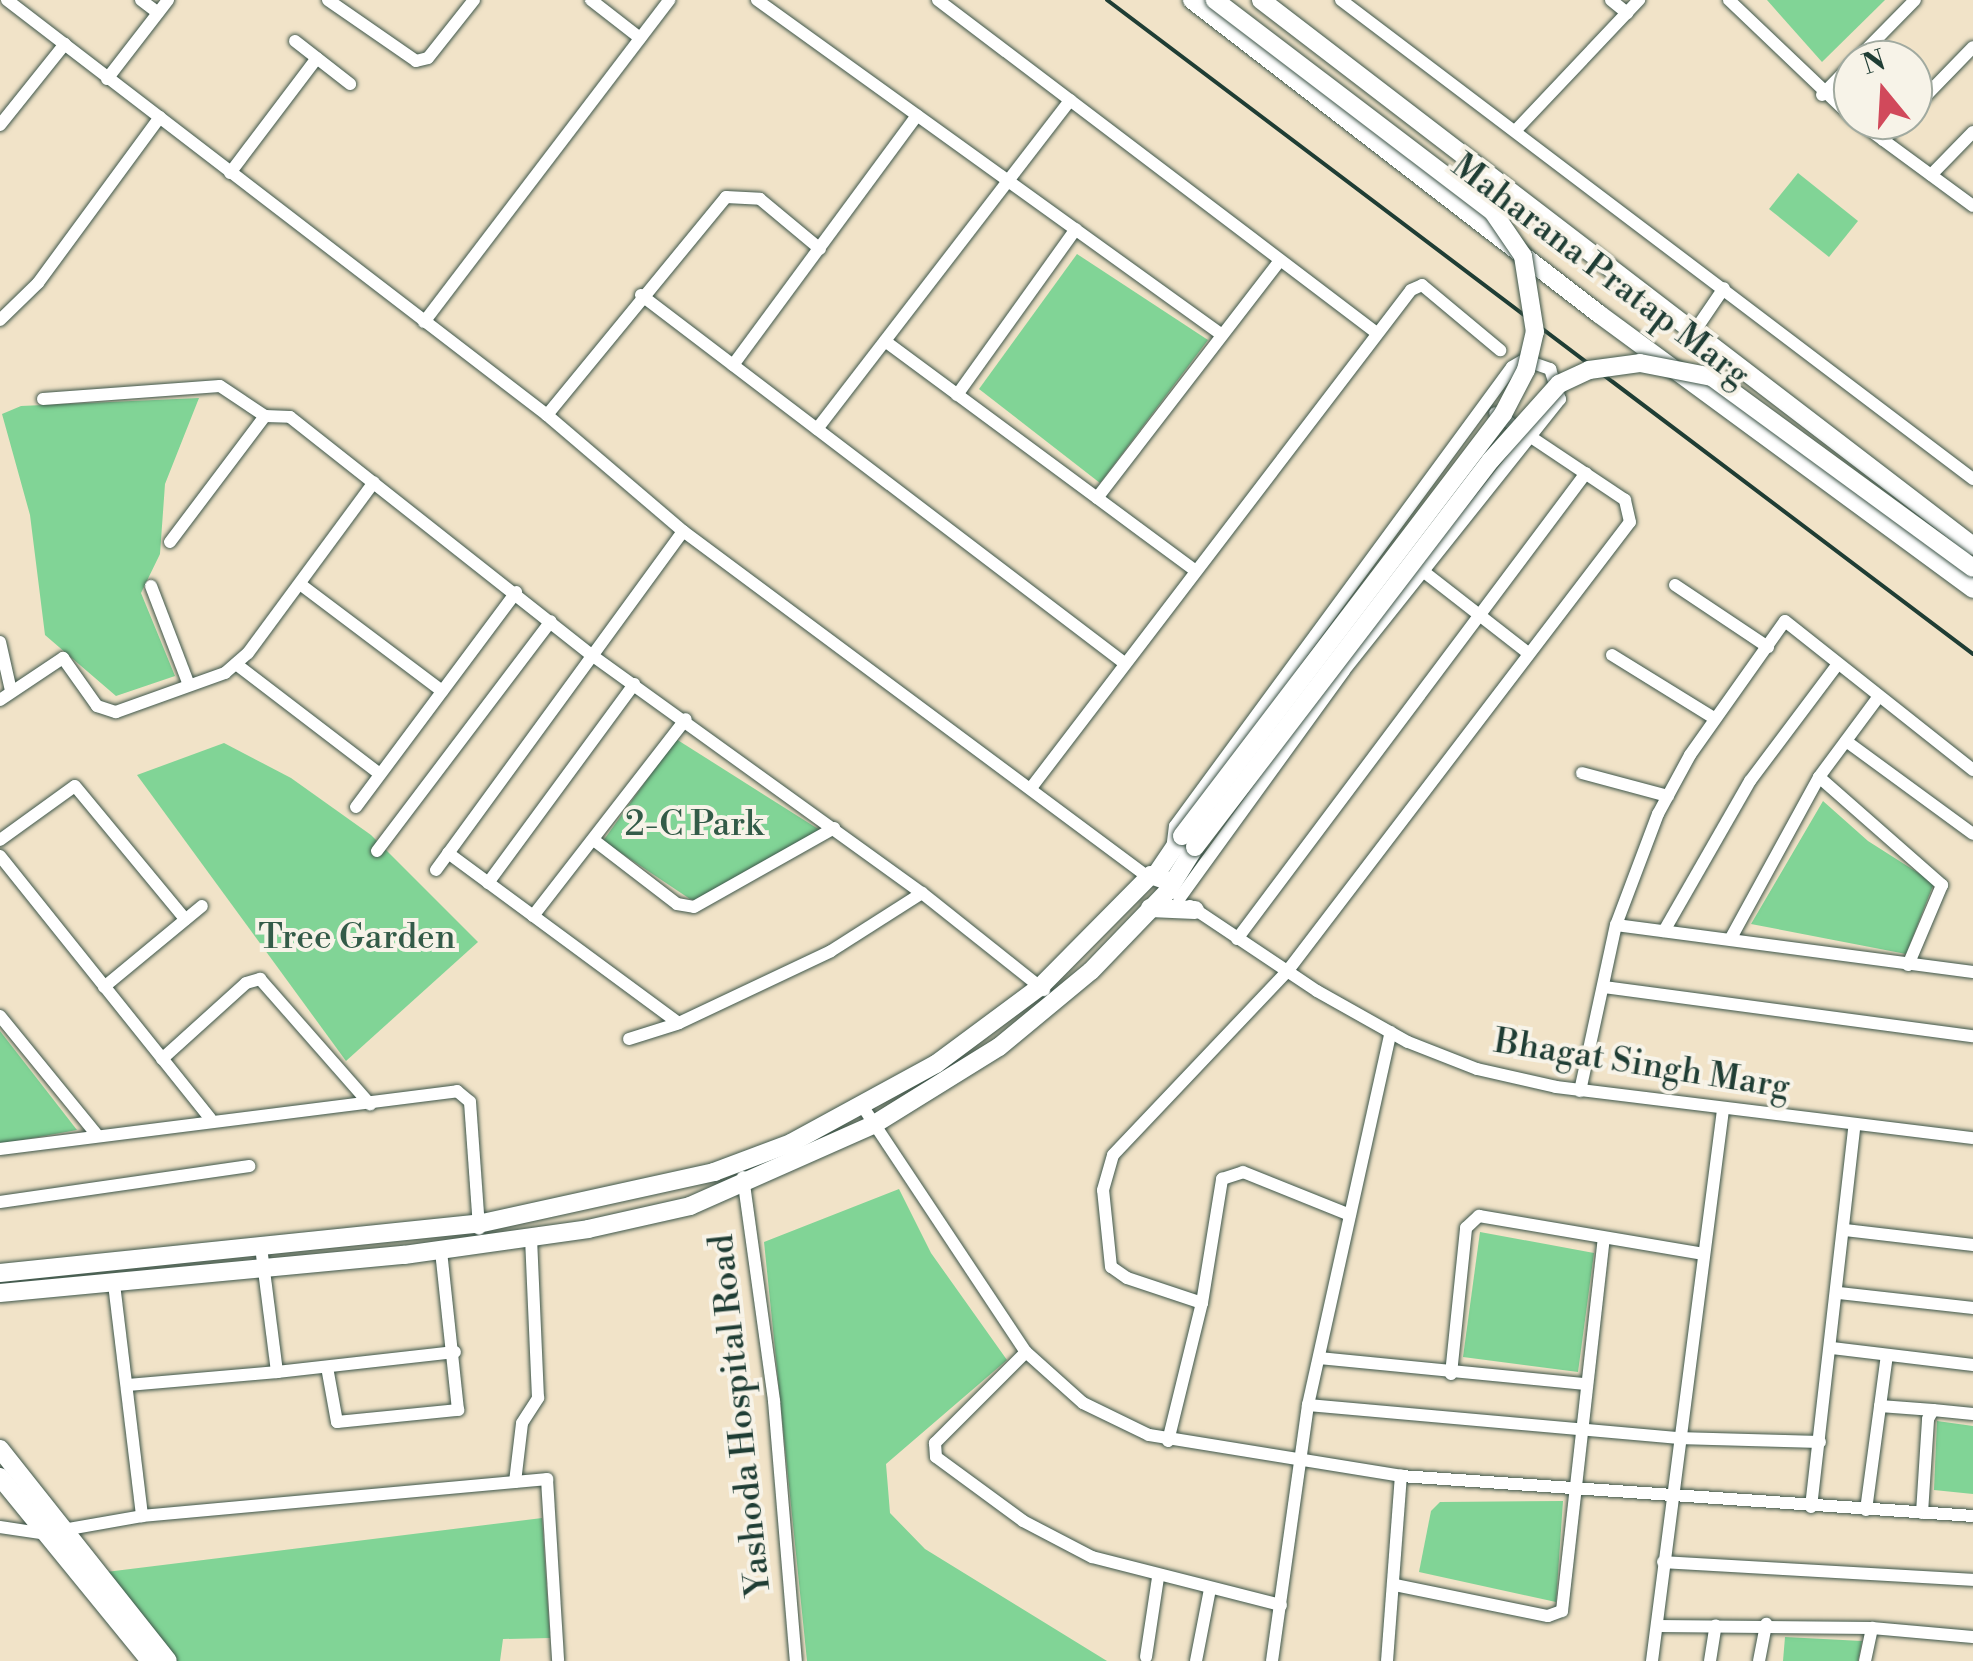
<!DOCTYPE html>
<html>
<head>
<meta charset="utf-8">
<style>
  body { margin:0 }
  #map { position:relative; width:1973px; height:1661px; overflow:hidden; background:#f1e3c8; font-family:"Libre Bodoni",serif }
  div>[style] { position:absolute }
  [style*='--x'] { left:calc(var(--x)*1px); top:calc(var(--y)*1px); width:calc(var(--w)*1px); rotate:calc(var(--a)*1deg) }
  .green>* { inset:0; background:#81d496 }
  .roads { filter:drop-shadow(0 0 2px #3e564a) drop-shadow(0 0 2px #3e564a) }
  .minor>* { height:12px; margin:-6px; padding:0 6px; transform-origin:6px; border-radius:6px; background:#fff }
  .tertiary>* { height:18px; margin:-9px; padding:0 9px; transform-origin:9px; border-radius:9px; background:#fff }
  .secondary>* { height:18px; margin:-9px; padding:0 9px; transform-origin:9px; border-radius:9px; background:#fff }
  .rail>* { height:4px; margin:-2px; padding:0 2px; transform-origin:2px; border-radius:2px; background:#1f3d34 }
  .bridges { filter:drop-shadow(0 0 2px #3e564a) drop-shadow(0 0 2px #3e564a) }
  .tertiary-bridge>* { height:18px; margin:-9px; padding:0 9px; transform-origin:9px; border-radius:9px; background:#fff }
  span { translate:-50% -50%; white-space:nowrap; text-align:center; line-height:1.15; -webkit-text-stroke:8px #f7f3e8; paint-order:stroke }
  .street-label { font-size:35px; color:#1f3d34 }
  .park-label { font-size:35px; color:#335b48 }
  .north { position:absolute; left:1833px; top:40px; width:100px; height:100px; box-sizing:border-box; background:#f7f3e8; border:2px solid #a1aaa0; border-radius:50%; rotate:342deg; font-size:28px; font-weight:700; line-height:40px; text-align:center; color:#1f3d34 }
  .north::after { content:''; display:block; margin:auto; width:35px; height:45px; background:#d1495b; clip-path:polygon(50% 0,100% 100%,50% 72%,0 100%) }
</style>
</head>
<body>
<div id="map">
  <div class="green">
    <div style="clip-path:polygon(1767px 0,1885px 0,1822px 62px)"></div>
    <div style="clip-path:polygon(1798px 173px,1858px 221px,1829px 257px,1769px 209px)"></div>
    <div style="clip-path:polygon(1077px 254px,1208px 340px,1100px 483px,979px 389px)"></div>
    <div style="clip-path:polygon(199px 398px,165px 484px,160px 554px,141px 593px,175px 676px,116px 696px,45px 635px,30px 515px,2px 414px,21px 406px)"></div>
    <div style="clip-path:polygon(676px 739px,823px 832px,703px 902px,690px 899px,603px 841px)"></div>
    <div style="clip-path:polygon(224px 743px,291px 778px,371px 835px,478px 942px,346px 1061px,137px 775px)"></div>
    <div style="clip-path:polygon(1823px 801px,1868px 841px,1934px 883px,1906px 954px,1751px 924px)"></div>
    <div style="clip-path:polygon(0 1031px,77px 1130px,0 1144px)"></div>
    <div style="clip-path:polygon(899px 1189px,931px 1253px,1007px 1360px,886px 1464px,890px 1513px,925px 1549px,1107px 1661px,807px 1661px,764px 1242px)"></div>
    <div style="clip-path:polygon(1480px 1232px,1594px 1253px,1578px 1372px,1463px 1357px)"></div>
    <div style="clip-path:polygon(1937px 1421px,1973px 1426px,1973px 1494px,1934px 1490px)"></div>
    <div style="clip-path:polygon(1563px 1501px,1556px 1602px,1419px 1572px,1431px 1511px,1440px 1502px)"></div>
    <div style="clip-path:polygon(542px 1518px,550px 1638px,503px 1639px,500px 1661px,171px 1661px,106px 1572px)"></div>
    <div style="clip-path:polygon(1785px 1637px,1862px 1641px,1858px 1661px,1783px 1661px)"></div>
  </div>
  <div class="roads">
    <div class="minor">
      <div style="--x:7;--y:0;--w:681;--a:37.54"></div>
      <div style="--x:547;--y:415;--w:179;--a:40.5"></div>
      <div style="--x:683;--y:531;--w:580;--a:36.65"></div>
      <div style="--x:141;--y:0;--w:21;--a:37"></div>
      <div style="--x:328;--y:0;--w:107;--a:34.7"></div>
      <div style="--x:416;--y:61;--w:12;--a:-14"></div>
      <div style="--x:428;--y:58;--w:74;--a:-51.6"></div>
      <div style="--x:591;--y:0;--w:62;--a:37.8"></div>
      <div style="--x:757;--y:0;--w:573;--a:35.77"></div>
      <div style="--x:938;--y:0;--w:547;--a:37.2"></div>
      <div style="--x:1341;--y:0;--w:793;--a:37.16"></div>
      <div style="--x:1611;--y:0;--w:21;--a:39"></div>
      <div style="--x:1729;--y:0;--w:171;--a:43.6"></div>
      <div style="--x:295;--y:41;--w:70;--a:38"></div>
      <div style="--x:1856;--y:60;--w:84;--a:-45.5"></div>
      <div style="--x:107;--y:79;--w:100;--a:-52.3"></div>
      <div style="--x:1822;--y:95;--w:45;--a:-45.9"></div>
      <div style="--x:1913;--y:109;--w:86;--a:-45.9"></div>
      <div style="--x:1856;--y:120;--w:145;--a:36.3"></div>
      <div style="--x:0;--y:125;--w:104;--a:-51.3"></div>
      <div style="--x:1517;--y:129;--w:178;--a:-46.6"></div>
      <div style="--x:1883;--y:140;--w:28;--a:-46"></div>
      <div style="--x:230;--y:173;--w:144;--a:-52.9"></div>
      <div style="--x:1931;--y:175;--w:60;--a:-45.7"></div>
      <div style="--x:641;--y:295;--w:606;--a:37.29"></div>
      <div style="--x:0;--y:320;--w:53;--a:-44.2"></div>
      <div style="--x:38;--y:283;--w:206;--a:-53.7"></div>
      <div style="--x:424;--y:322;--w:405;--a:-52.7"></div>
      <div style="--x:1694;--y:332;--w:53;--a:-55.7"></div>
      <div style="--x:885;--y:341;--w:385;--a:36.5"></div>
      <div style="--x:733;--y:365;--w:310;--a:-53.6"></div>
      <div style="--x:957;--y:395;--w:204;--a:-54.4"></div>
      <div style="--x:43;--y:399;--w:177;--a:-4.2"></div>
      <div style="--x:220;--y:386;--w:54;--a:33.7"></div>
      <div style="--x:547;--y:415;--w:282;--a:-50.6"></div>
      <div style="--x:726;--y:197;--w:34;--a:3"></div>
      <div style="--x:760;--y:199;--w:78;--a:39.8"></div>
      <div style="--x:817;--y:429;--w:415;--a:-52.4"></div>
      <div style="--x:1097;--y:498;--w:300;--a:-52.4"></div>
      <div style="--x:170;--y:542;--w:158;--a:-53"></div>
      <div style="--x:265;--y:416;--w:25;--a:2"></div>
      <div style="--x:290;--y:417;--w:386;--a:38.3"></div>
      <div style="--x:593;--y:656;--w:405;--a:35.8"></div>
      <div style="--x:922;--y:893;--w:156;--a:38.5"></div>
      <div style="--x:1424;--y:572;--w:132;--a:37.9"></div>
      <div style="--x:300;--y:584;--w:178;--a:37"></div>
      <div style="--x:1675;--y:585;--w:112;--a:33.7"></div>
      <div style="--x:151;--y:586;--w:106;--a:69"></div>
      <div style="--x:0;--y:642;--w:50;--a:77.3"></div>
      <div style="--x:1612;--y:655;--w:120;--a:31.7"></div>
      <div style="--x:236;--y:664;--w:181;--a:37.4"></div>
      <div style="--x:0;--y:700;--w:76;--a:-33.7"></div>
      <div style="--x:63;--y:658;--w:59;--a:54.7"></div>
      <div style="--x:97;--y:706;--w:20;--a:18"></div>
      <div style="--x:116;--y:712;--w:116;--a:-19.7"></div>
      <div style="--x:225;--y:673;--w:30;--a:-41"></div>
      <div style="--x:248;--y:653;--w:212;--a:-53.6"></div>
      <div style="--x:1846;--y:741;--w:157;--a:36.2"></div>
      <div style="--x:1582;--y:773;--w:89;--a:15"></div>
      <div style="--x:1819;--y:777;--w:164;--a:41.3"></div>
      <div style="--x:1942;--y:885;--w:87;--a:113"></div>
      <div style="--x:1031;--y:788;--w:626;--a:-52.65"></div>
      <div style="--x:1411;--y:290;--w:12;--a:-24"></div>
      <div style="--x:1422;--y:285;--w:102;--a:39.8"></div>
      <div style="--x:356;--y:807;--w:268;--a:-53.3"></div>
      <div style="--x:0;--y:840;--w:92;--a:-35.8"></div>
      <div style="--x:75;--y:786;--w:173;--a:50.4"></div>
      <div style="--x:595;--y:841;--w:103;--a:37.5"></div>
      <div style="--x:677;--y:904;--w:17;--a:10"></div>
      <div style="--x:694;--y:907;--w:161;--a:-29.4"></div>
      <div style="--x:1172;--y:850;--w:24;--a:-83"></div>
      <div style="--x:1175;--y:826;--w:569;--a:-53.71"></div>
      <div style="--x:1512;--y:367;--w:14;--a:-30"></div>
      <div style="--x:1524;--y:360;--w:28;--a:19"></div>
      <div style="--x:1550;--y:369;--w:32;--a:72"></div>
      <div style="--x:1560;--y:399;--w:347;--a:128.5"></div>
      <div style="--x:1344;--y:671;--w:281;--a:125.9"></div>
      <div style="--x:377;--y:851;--w:288;--a:-52.9"></div>
      <div style="--x:448;--y:853;--w:287;--a:36.4"></div>
      <div style="--x:679;--y:1023;--w:168;--a:-25.3"></div>
      <div style="--x:831;--y:951;--w:108;--a:-32.5"></div>
      <div style="--x:0;--y:856;--w:336;--a:51.3"></div>
      <div style="--x:436;--y:870;--w:419;--a:-53.9"></div>
      <div style="--x:488;--y:883;--w:247;--a:-53.7"></div>
      <div style="--x:1190;--y:906;--w:153;--a:33.8"></div>
      <div style="--x:1317;--y:991;--w:104;--a:29.3"></div>
      <div style="--x:1408;--y:1042;--w:74;--a:21.4"></div>
      <div style="--x:1477;--y:1069;--w:81;--a:12.8"></div>
      <div style="--x:1556;--y:1087;--w:420;--a:7"></div>
      <div style="--x:533;--y:916;--w:249;--a:-52.2"></div>
      <div style="--x:1616;--y:925;--w:360;--a:7.5"></div>
      <div style="--x:1664;--y:931;--w:173;--a:-60.2"></div>
      <div style="--x:1750;--y:781;--w:146;--a:-53.1"></div>
      <div style="--x:1731;--y:938;--w:183;--a:-61.3"></div>
      <div style="--x:1819;--y:777;--w:97;--a:-53.4"></div>
      <div style="--x:1237;--y:939;--w:582;--a:-53.17"></div>
      <div style="--x:104;--y:987;--w:127;--a:-39.6"></div>
      <div style="--x:1604;--y:987;--w:372;--a:7.6"></div>
      <div style="--x:0;--y:1016;--w:155;--a:50.8"></div>
      <div style="--x:629;--y:1039;--w:50;--a:-17.4"></div>
      <div style="--x:162;--y:1059;--w:113;--a:-42.1"></div>
      <div style="--x:246;--y:983;--w:15;--a:-16"></div>
      <div style="--x:260;--y:979;--w:167;--a:48.7"></div>
      <div style="--x:1580;--y:1091;--w:170;--a:-77.8"></div>
      <div style="--x:1616;--y:925;--w:119;--a:-69.3"></div>
      <div style="--x:1658;--y:814;--w:67;--a:-61.5"></div>
      <div style="--x:1690;--y:755;--w:164;--a:-54.7"></div>
      <div style="--x:1785;--y:621;--w:240;--a:38.4"></div>
      <div style="--x:863;--y:1107;--w:294;--a:56.4"></div>
      <div style="--x:1026;--y:1352;--w:76;--a:41.8"></div>
      <div style="--x:1083;--y:1403;--w:73;--a:25.9"></div>
      <div style="--x:1149;--y:1435;--w:255;--a:9.2"></div>
      <div style="--x:1401;--y:1476;--w:573;--a:4"></div>
      <div style="--x:0;--y:1149;--w:461;--a:-7.2"></div>
      <div style="--x:457;--y:1091;--w:17;--a:40"></div>
      <div style="--x:470;--y:1102;--w:127;--a:85.9"></div>
      <div style="--x:743;--y:1177;--w:226;--a:82.1"></div>
      <div style="--x:774;--y:1401;--w:261;--a:85.2"></div>
      <div style="--x:0;--y:1202;--w:252;--a:-8.2"></div>
      <div style="--x:1845;--y:1230;--w:129;--a:6.7"></div>
      <div style="--x:261;--y:1247;--w:126;--a:82.7"></div>
      <div style="--x:277;--y:1372;--w:179;--a:-6.4"></div>
      <div style="--x:114;--y:1284;--w:234;--a:83.1"></div>
      <div style="--x:1839;--y:1293;--w:135;--a:6.4"></div>
      <div style="--x:1202;--y:1303;--w:79;--a:-161.6"></div>
      <div style="--x:1127;--y:1278;--w:19;--a:-145"></div>
      <div style="--x:1111;--y:1267;--w:77;--a:-95.9"></div>
      <div style="--x:1103;--y:1190;--w:36;--a:-74"></div>
      <div style="--x:1113;--y:1155;--w:251;--a:-46.5"></div>
      <div style="--x:1286;--y:973;--w:567;--a:-52.67"></div>
      <div style="--x:1630;--y:522;--w:23;--a:-103"></div>
      <div style="--x:1625;--y:500;--w:156;--a:-146.2"></div>
      <div style="--x:1832;--y:1348;--w:142;--a:6.9"></div>
      <div style="--x:1026;--y:1352;--w:129;--a:135"></div>
      <div style="--x:935;--y:1443;--w:14;--a:86"></div>
      <div style="--x:936;--y:1457;--w:108;--a:36.3"></div>
      <div style="--x:1023;--y:1521;--w:78;--a:27.6"></div>
      <div style="--x:1092;--y:1557;--w:195;--a:14.3"></div>
      <div style="--x:1319;--y:1358;--w:268;--a:5.6"></div>
      <div style="--x:327;--y:1367;--w:56;--a:79.7"></div>
      <div style="--x:337;--y:1422;--w:122;--a:-5.7"></div>
      <div style="--x:458;--y:1410;--w:161;--a:-96.1"></div>
      <div style="--x:1451;--y:1374;--w:147;--a:-84.1"></div>
      <div style="--x:1466;--y:1228;--w:18;--a:-43"></div>
      <div style="--x:1479;--y:1216;--w:228;--a:9.6"></div>
      <div style="--x:128;--y:1385;--w:150;--a:-5"></div>
      <div style="--x:1308;--y:1405;--w:370;--a:5.1"></div>
      <div style="--x:1677;--y:1438;--w:143;--a:1.6"></div>
      <div style="--x:1880;--y:1406;--w:53;--a:4.3"></div>
      <div style="--x:1168;--y:1441;--w:142;--a:-76.2"></div>
      <div style="--x:1202;--y:1303;--w:126;--a:-80.8"></div>
      <div style="--x:1222;--y:1179;--w:22;--a:-18"></div>
      <div style="--x:1243;--y:1172;--w:115;--a:21.9"></div>
      <div style="--x:515;--y:1482;--w:59;--a:-83.2"></div>
      <div style="--x:522;--y:1423;--w:30;--a:-57"></div>
      <div style="--x:538;--y:1398;--w:163;--a:-92.5"></div>
      <div style="--x:1811;--y:1507;--w:380;--a:-83.5"></div>
      <div style="--x:1866;--y:1510;--w:156;--a:-82.3"></div>
      <div style="--x:1922;--y:1513;--w:94;--a:-86.3"></div>
      <div style="--x:1928;--y:1419;--w:10;--a:-61"></div>
      <div style="--x:1933;--y:1410;--w:40;--a:5.7"></div>
      <div style="--x:0;--y:1527;--w:48;--a:8.5"></div>
      <div style="--x:63;--y:1530;--w:80;--a:-10"></div>
      <div style="--x:142;--y:1516;--w:407;--a:-5.2"></div>
      <div style="--x:547;--y:1479;--w:182;--a:86.5"></div>
      <div style="--x:1663;--y:1562;--w:311;--a:3.3"></div>
      <div style="--x:1395;--y:1585;--w:156;--a:11.5"></div>
      <div style="--x:1548;--y:1616;--w:15;--a:-20"></div>
      <div style="--x:1562;--y:1611;--w:374;--a:-83.6"></div>
      <div style="--x:1657;--y:1626;--w:215;--a:0.5"></div>
      <div style="--x:1872;--y:1628;--w:101;--a:5.1"></div>
      <div style="--x:1146;--y:1657;--w:80;--a:-81.4"></div>
      <div style="--x:1196;--y:1661;--w:73;--a:-79"></div>
      <div style="--x:1272;--y:1661;--w:259;--a:-82"></div>
      <div style="--x:1308;--y:1405;--w:382;--a:-77.5"></div>
      <div style="--x:1387;--y:1661;--w:186;--a:-85.7"></div>
      <div style="--x:1652;--y:1661;--w:556;--a:-82.66"></div>
      <div style="--x:1710;--y:1661;--w:36;--a:-81"></div>
      <div style="--x:1759;--y:1661;--w:38;--a:-79"></div>
      <div style="--x:1865;--y:1661;--w:34;--a:-78"></div>
    </div>
    <div class="tertiary">
      <div style="--x:1157;--y:873;--w:45;--a:-56"></div>
      <div style="--x:1150;--y:908;--w:45;--a:2.5"></div>
      <div style="--x:0;--y:1273;--w:481;--a:-5.9"></div>
      <div style="--x:478;--y:1224;--w:242;--a:-12.4"></div>
      <div style="--x:714;--y:1172;--w:82;--a:-20.6"></div>
      <div style="--x:791;--y:1143;--w:165;--a:-28.6"></div>
      <div style="--x:936;--y:1064;--w:131;--a:-36.6"></div>
      <div style="--x:1041;--y:986;--w:156;--a:-45.3"></div>
      <div style="--x:1151;--y:875;--w:20;--a:20"></div>
      <div style="--x:0;--y:1293;--w:406;--a:-5.4"></div>
      <div style="--x:404;--y:1255;--w:186;--a:-8"></div>
      <div style="--x:588;--y:1229;--w:105;--a:-12.7"></div>
      <div style="--x:690;--y:1206;--w:200;--a:-23.9"></div>
      <div style="--x:873;--y:1125;--w:148;--a:-31.8"></div>
      <div style="--x:999;--y:1047;--w:119;--a:-39.6"></div>
      <div style="--x:1091;--y:971;--w:110;--a:-46.1"></div>
      <div style="--x:1167;--y:892;--w:53;--a:-58.1"></div>
      <div style="--x:0;--y:1449;--w:270;--a:51.6"></div>
      <div style="--x:0;--y:1477;--w:237;--a:50.8"></div>
    </div>
    <div class="secondary">
      <div style="--x:1192;--y:0;--w:514;--a:37.65"></div>
      <div style="--x:1599;--y:314;--w:464;--a:36.3"></div>
      <div style="--x:1261;--y:0;--w:897;--a:37.48"></div>
    </div>
  </div>
  <div class="rail">
    <div style="--x:1107;--y:0;--w:1085;--a:37.06"></div>
  </div>
  <div class="bridges">
    <div class="tertiary-bridge">
      <div style="--x:1182;--y:836;--w:530;--a:-52.74"></div>
      <div style="--x:1503;--y:414;--w:50;--a:-62.4"></div>
      <div style="--x:1526;--y:370;--w:39;--a:-77"></div>
      <div style="--x:1535;--y:332;--w:77;--a:-99"></div>
      <div style="--x:1523;--y:256;--w:53;--a:-124.3"></div>
      <div style="--x:1493;--y:212;--w:350;--a:-142.7"></div>
      <div style="--x:1195;--y:847;--w:487;--a:-52.6"></div>
      <div style="--x:1491;--y:460;--w:102;--a:-48.2"></div>
      <div style="--x:1559;--y:384;--w:33;--a:-25"></div>
      <div style="--x:1589;--y:370;--w:51;--a:-7.8"></div>
      <div style="--x:1640;--y:363;--w:73;--a:11"></div>
      <div style="--x:1712;--y:377;--w:323;--a:36.2"></div>
    </div>
  </div>
  <div class="street-label">
    <span style="left:1600px;top:271px;rotate:37deg">Maharana Pratap Marg</span>
    <span style="left:1642px;top:1065px;rotate:9deg">Bhagat Singh Marg</span>
    <span style="left:741px;top:1415px;rotate:-96deg">Yashoda Hospital Road</span>
  </div>
  <div class="park-label">
    <span style="left:694px;top:825px">2-C Park</span>
    <span style="left:357px;top:938px">Tree Garden</span>
  </div>
  <div class="north">N</div>
</div>
</body>
</html>
